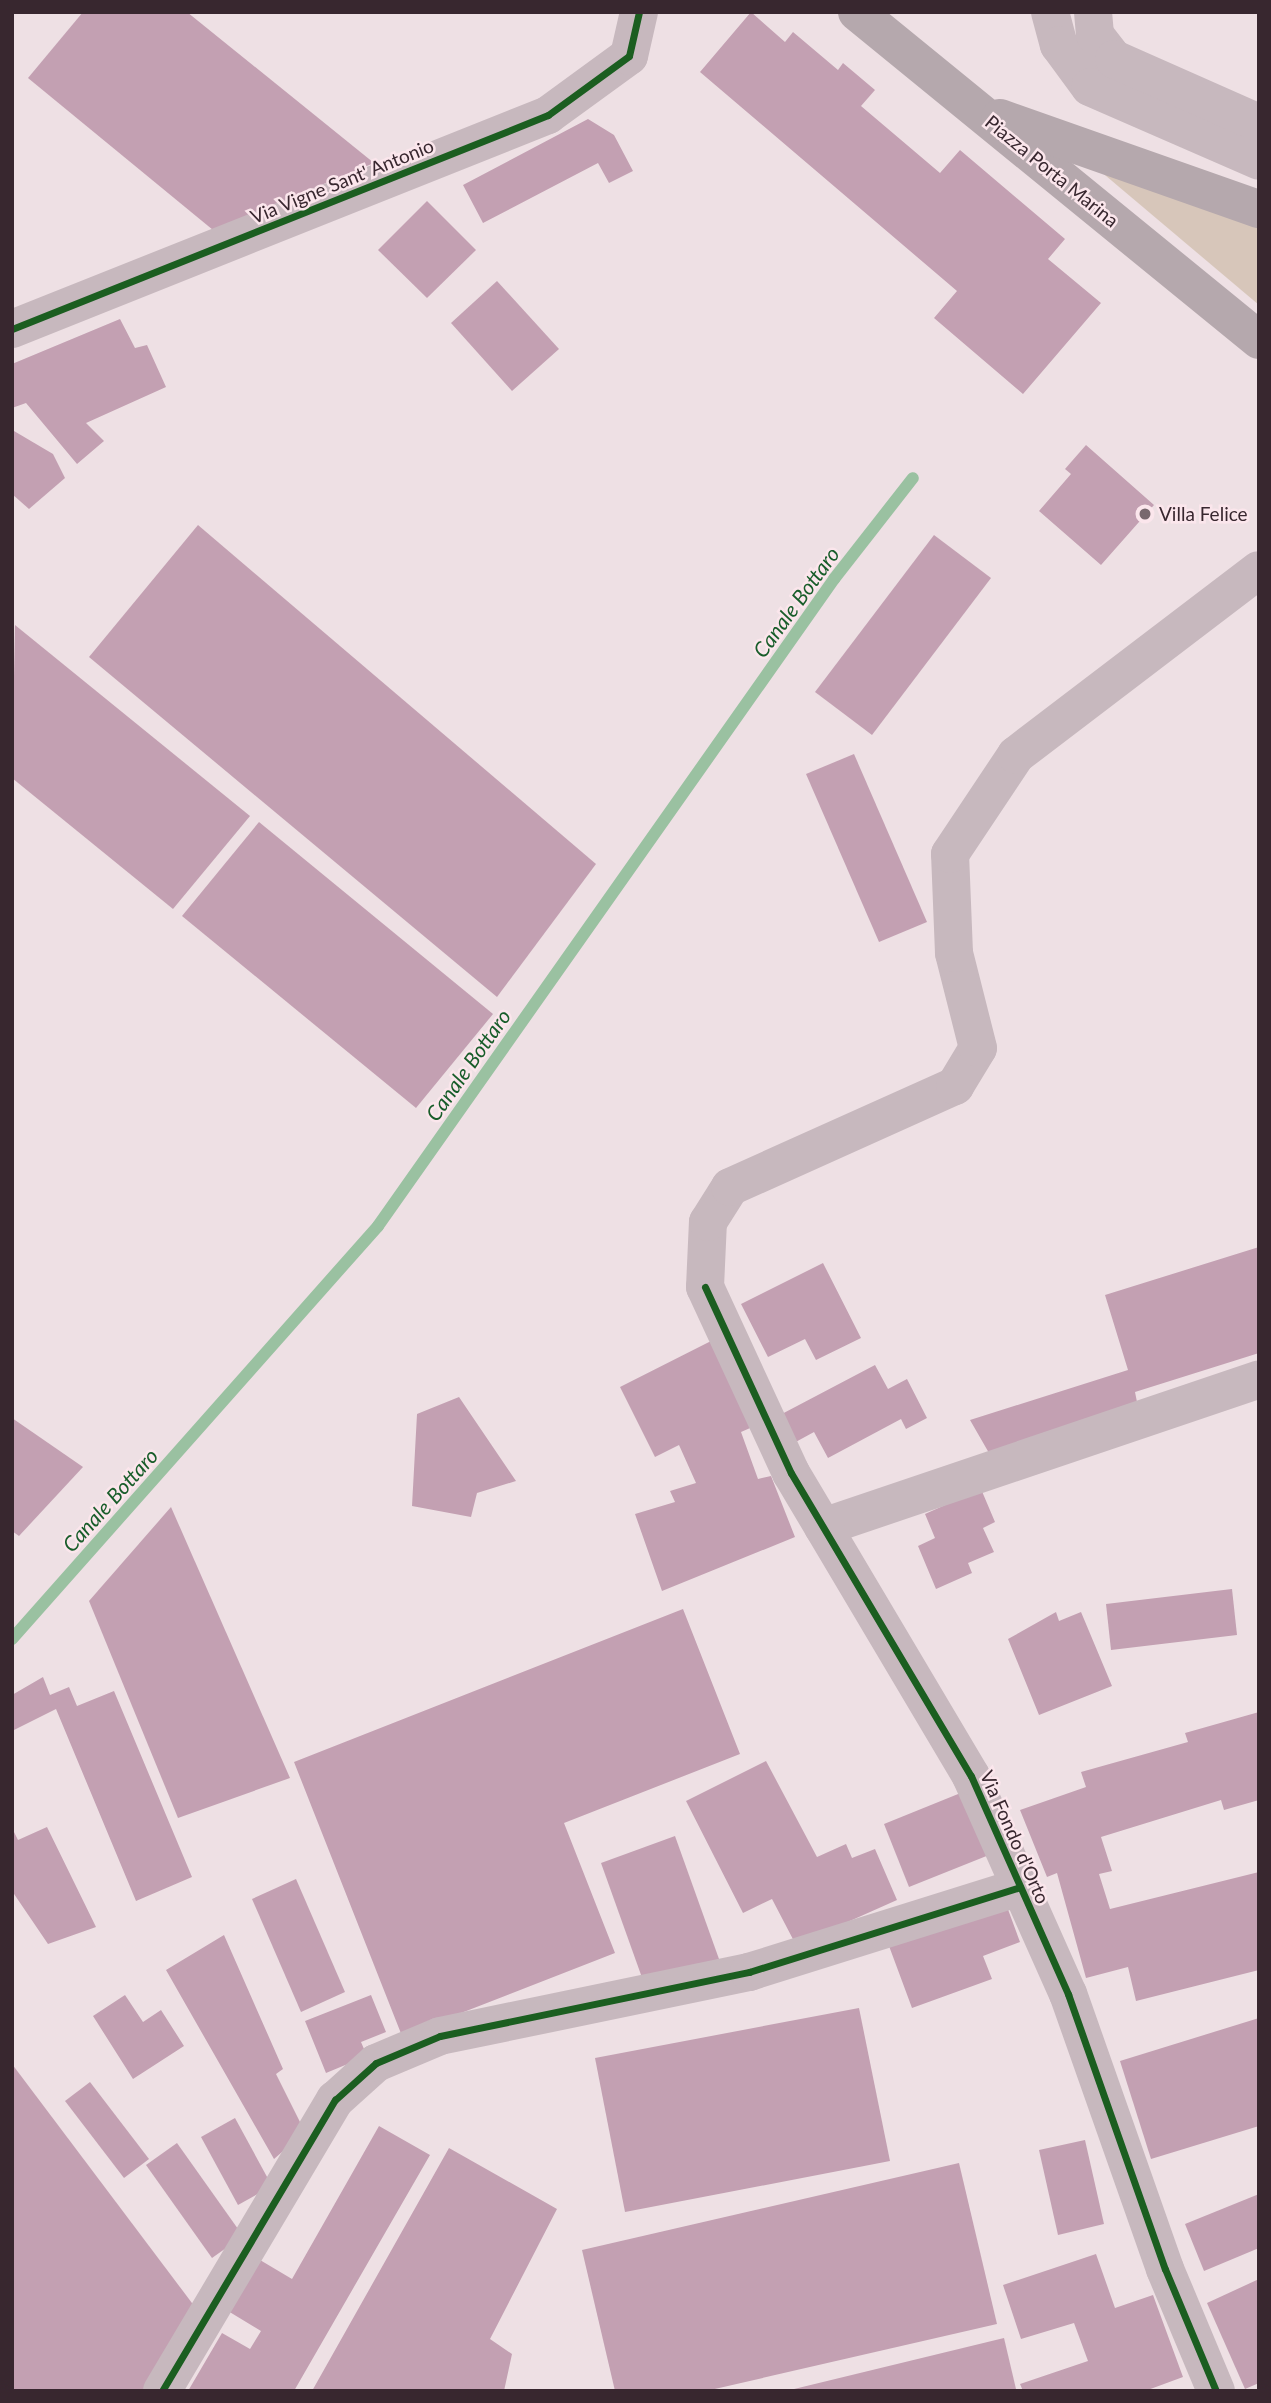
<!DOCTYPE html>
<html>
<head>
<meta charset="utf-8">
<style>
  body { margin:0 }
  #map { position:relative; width:1271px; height:2403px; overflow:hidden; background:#eee0e4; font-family:Lato,sans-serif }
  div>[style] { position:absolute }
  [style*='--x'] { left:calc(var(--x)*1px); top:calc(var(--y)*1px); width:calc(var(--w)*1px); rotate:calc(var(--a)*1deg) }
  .green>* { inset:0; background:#d7c6ba }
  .stream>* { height:12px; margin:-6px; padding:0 6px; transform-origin:6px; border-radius:6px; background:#9ac1a1 }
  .building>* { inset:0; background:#c3a0b2 }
  .minor>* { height:38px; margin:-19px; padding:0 19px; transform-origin:19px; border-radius:19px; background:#c7b8be }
  .major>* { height:38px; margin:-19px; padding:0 19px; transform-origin:19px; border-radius:19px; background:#b5a8ad }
  .cycleway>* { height:7px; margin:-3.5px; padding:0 3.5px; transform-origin:3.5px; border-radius:3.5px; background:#1b5e20 }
  .dots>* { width:19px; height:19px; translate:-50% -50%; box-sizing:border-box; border:4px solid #fbe6ec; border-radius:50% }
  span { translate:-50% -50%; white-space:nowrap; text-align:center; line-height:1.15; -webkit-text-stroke:5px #fbe6ec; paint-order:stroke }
  .street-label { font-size:19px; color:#38272f }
  .poi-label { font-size:19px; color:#38272f }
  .left { translate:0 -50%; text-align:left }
  .water-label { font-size:21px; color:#185d2a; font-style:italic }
  .frame { position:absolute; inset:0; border:14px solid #38272f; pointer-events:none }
</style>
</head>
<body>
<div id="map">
  <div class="green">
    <div style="clip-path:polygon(1099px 170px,1259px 225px,1259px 305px)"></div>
  </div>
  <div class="stream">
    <div style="--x:12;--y:1639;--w:552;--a:-48.45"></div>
    <div style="--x:378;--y:1226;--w:792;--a:-54.82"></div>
    <div style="--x:834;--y:579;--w:128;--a:-52"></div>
  </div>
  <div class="building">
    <div style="clip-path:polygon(83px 12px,187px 12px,374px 163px,213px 230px,28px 78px)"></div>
    <div style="clip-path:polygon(751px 12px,785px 42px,793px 32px,838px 70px,843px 63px,875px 90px,861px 106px,940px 173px,960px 150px,1065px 239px,1048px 259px,1101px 303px,1023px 394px,934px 318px,957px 291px,700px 72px)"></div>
    <div style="clip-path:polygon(588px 119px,614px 135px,633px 171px,609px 183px,598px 163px,483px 223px,463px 185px)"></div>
    <div style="clip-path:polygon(427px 201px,476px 250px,427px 298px,378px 250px)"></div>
    <div style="clip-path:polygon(497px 281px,559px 349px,512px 391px,451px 323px)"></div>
    <div style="clip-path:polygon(120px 319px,135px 348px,147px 345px,166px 387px,86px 423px,104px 441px,77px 464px,26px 403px,12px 408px,12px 364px)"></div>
    <div style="clip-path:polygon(14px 431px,53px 454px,65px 478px,29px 509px,12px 494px)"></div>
    <div style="clip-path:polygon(1086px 445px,1154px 505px,1101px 565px,1039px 511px,1071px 474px,1065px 469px)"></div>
    <div style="clip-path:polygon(198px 525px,596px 864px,497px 997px,89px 657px)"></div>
    <div style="clip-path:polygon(934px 535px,991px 578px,872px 735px,815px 692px)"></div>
    <div style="clip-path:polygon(15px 625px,250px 816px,173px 909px,12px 778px)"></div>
    <div style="clip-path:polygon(854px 754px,927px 922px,879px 942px,806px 774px)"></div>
    <div style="clip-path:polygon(259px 822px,493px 1014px,416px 1108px,182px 916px)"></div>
    <div style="clip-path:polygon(1259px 1247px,1259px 1353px,1135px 1392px,1137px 1402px,989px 1453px,970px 1420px,1128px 1370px,1105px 1295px)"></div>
    <div style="clip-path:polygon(823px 1263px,861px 1338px,816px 1360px,805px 1339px,768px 1357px,741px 1304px)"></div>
    <div style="clip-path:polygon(713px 1340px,757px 1425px,741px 1432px,758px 1479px,771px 1476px,795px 1537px,662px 1591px,635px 1514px,675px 1502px,670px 1491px,696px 1483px,679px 1445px,655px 1457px,620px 1387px)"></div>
    <div style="clip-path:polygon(875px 1365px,888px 1389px,907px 1379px,927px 1418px,906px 1429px,901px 1419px,828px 1458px,814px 1432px,792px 1444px,778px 1416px)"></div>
    <div style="clip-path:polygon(459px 1397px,516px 1481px,477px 1493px,471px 1517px,412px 1506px,417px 1414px)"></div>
    <div style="clip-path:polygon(12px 1418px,83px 1467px,19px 1536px,12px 1531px)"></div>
    <div style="clip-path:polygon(981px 1489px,995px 1522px,983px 1528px,994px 1552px,968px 1563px,972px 1573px,936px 1589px,918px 1546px,935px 1538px,925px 1514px)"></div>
    <div style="clip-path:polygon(171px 1507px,290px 1778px,178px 1818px,89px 1601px)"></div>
    <div style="clip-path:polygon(1232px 1589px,1237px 1635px,1111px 1650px,1106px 1604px)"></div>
    <div style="clip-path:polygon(683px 1609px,740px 1754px,564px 1823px,615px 1953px,402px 2036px,294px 1762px)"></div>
    <div style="clip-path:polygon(1056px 1612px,1059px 1621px,1081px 1612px,1112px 1686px,1039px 1715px,1008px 1639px)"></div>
    <div style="clip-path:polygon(43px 1677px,50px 1695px,69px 1687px,77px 1706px,114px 1691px,192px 1877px,136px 1901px,56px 1709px,12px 1731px,12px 1695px)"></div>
    <div style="clip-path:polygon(1259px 1712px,1259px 1800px,1224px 1810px,1221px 1800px,1101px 1837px,1112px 1871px,1099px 1874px,1110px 1909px,1259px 1872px,1259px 1970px,1136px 2001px,1128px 1967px,1086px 1978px,1057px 1873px,1047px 1877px,1020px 1810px,1086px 1787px,1081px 1772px,1188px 1742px,1185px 1733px)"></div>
    <div style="clip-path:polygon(766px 1761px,817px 1857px,846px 1844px,852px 1858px,875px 1849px,897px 1900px,796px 1945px,772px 1899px,743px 1913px,686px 1801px)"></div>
    <div style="clip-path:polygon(968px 1790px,994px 1853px,909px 1887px,884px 1824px)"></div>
    <div style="clip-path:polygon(47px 1827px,96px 1927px,48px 1944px,12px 1891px,12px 1828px,18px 1840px)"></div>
    <div style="clip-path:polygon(675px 1836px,719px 1959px,645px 1986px,601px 1863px)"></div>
    <div style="clip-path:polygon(296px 1879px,345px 1992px,301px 2012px,252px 1899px)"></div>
    <div style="clip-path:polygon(1006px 1904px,1020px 1942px,983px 1956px,992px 1979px,912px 2008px,889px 1946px)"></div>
    <div style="clip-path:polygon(224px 1935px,283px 2069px,276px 2074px,305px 2132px,274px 2159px,166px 1970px)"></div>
    <div style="clip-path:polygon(125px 1995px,143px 2022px,161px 2010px,184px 2046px,133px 2079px,93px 2016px)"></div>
    <div style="clip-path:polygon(371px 1995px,386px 2032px,361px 2042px,367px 2056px,326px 2073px,305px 2021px)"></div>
    <div style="clip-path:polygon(859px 2008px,890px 2161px,625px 2212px,595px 2058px)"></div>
    <div style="clip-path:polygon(1259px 2018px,1259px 2126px,1151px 2159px,1120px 2061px)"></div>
    <div style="clip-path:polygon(12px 2064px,201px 2315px,151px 2391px,12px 2391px)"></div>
    <div style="clip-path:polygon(90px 2082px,149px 2159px,124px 2178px,65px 2101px)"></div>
    <div style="clip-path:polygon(235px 2118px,272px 2186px,238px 2205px,201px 2137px)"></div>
    <div style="clip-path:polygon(379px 2126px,430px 2155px,294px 2391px,188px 2391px,222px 2333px,250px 2349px,261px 2331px,228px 2311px,260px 2260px,292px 2279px)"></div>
    <div style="clip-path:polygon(1085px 2140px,1104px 2224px,1058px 2235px,1039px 2150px)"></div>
    <div style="clip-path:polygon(177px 2143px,243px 2236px,212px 2258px,146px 2165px)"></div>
    <div style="clip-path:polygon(449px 2148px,557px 2209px,490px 2339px,512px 2354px,504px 2391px,312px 2391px)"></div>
    <div style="clip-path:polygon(959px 2163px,997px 2324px,706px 2391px,615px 2391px,582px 2250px)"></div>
    <div style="clip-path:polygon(1259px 2194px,1259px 2248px,1204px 2271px,1185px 2224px)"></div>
    <div style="clip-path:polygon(1096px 2254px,1115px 2308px,1153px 2295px,1183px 2377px,1145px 2391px,1023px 2391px,1020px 2384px,1088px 2361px,1074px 2323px,1021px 2339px,1003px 2285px)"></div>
    <div style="clip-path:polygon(1259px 2279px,1259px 2383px,1245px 2389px,1207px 2303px)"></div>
    <div style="clip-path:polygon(1004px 2338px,1016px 2389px,790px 2391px,790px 2390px)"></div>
  </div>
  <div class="minor">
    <div style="--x:1050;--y:12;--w:34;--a:75"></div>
    <div style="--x:1059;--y:45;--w:52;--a:53.6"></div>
    <div style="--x:1090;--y:87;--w:184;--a:23.6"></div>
    <div style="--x:1093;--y:12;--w:23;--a:85"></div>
    <div style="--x:1095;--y:35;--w:31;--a:52"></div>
    <div style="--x:1114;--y:59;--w:158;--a:23.8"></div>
    <div style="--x:12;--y:329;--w:577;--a:-21.76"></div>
    <div style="--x:548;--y:115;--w:100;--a:-36.1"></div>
    <div style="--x:629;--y:56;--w:45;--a:-77.2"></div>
    <div style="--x:823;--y:1527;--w:460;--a:-18.7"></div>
    <div style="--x:162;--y:2391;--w:339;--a:-59.3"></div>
    <div style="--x:335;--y:2100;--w:55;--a:-42.1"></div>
    <div style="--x:376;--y:2063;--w:69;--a:-22.9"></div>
    <div style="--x:440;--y:2036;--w:316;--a:-11.7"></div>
    <div style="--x:749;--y:1972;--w:284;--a:-17.4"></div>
    <div style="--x:1216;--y:2391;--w:132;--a:-112.7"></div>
    <div style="--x:1165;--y:2269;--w:292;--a:-109.4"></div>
    <div style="--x:1068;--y:1994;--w:239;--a:-114"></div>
    <div style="--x:971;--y:1776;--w:352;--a:-120.7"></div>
    <div style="--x:791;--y:1473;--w:205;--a:-114.8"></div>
    <div style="--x:705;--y:1287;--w:65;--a:-87.4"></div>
    <div style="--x:708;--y:1222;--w:41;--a:-57.8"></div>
    <div style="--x:730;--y:1187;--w:247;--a:-24.2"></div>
    <div style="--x:955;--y:1086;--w:44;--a:-58.8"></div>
    <div style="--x:978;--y:1048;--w:98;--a:-104.2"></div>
    <div style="--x:954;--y:953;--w:99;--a:-92.3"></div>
    <div style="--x:950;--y:854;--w:119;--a:-56.3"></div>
    <div style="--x:1016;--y:755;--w:305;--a:-37.3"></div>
  </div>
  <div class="major">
    <div style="--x:857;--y:12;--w:519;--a:39.21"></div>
    <div style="--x:1000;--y:118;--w:275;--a:19.4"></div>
  </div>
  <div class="cycleway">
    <div style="--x:12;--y:329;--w:577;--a:-21.76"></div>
    <div style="--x:548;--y:115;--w:100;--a:-36.1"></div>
    <div style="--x:629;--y:56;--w:45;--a:-77.2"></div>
    <div style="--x:705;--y:1287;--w:205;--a:65.2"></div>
    <div style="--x:791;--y:1473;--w:352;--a:59.3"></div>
    <div style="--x:971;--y:1776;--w:239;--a:66"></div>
    <div style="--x:1068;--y:1994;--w:292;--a:70.6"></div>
    <div style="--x:1165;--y:2269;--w:132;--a:67.3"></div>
    <div style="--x:162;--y:2391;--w:339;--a:-59.3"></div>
    <div style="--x:335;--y:2100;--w:55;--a:-42.1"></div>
    <div style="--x:376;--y:2063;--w:69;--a:-22.9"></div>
    <div style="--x:440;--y:2036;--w:316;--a:-11.7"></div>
    <div style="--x:749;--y:1972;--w:284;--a:-17.4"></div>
  </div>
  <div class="dots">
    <div style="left:1145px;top:514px;background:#78686e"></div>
  </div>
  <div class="street-label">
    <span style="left:1052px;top:171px;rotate:39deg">Piazza Porta Marina</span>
    <span style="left:342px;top:181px;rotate:-22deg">Via Vigne Sant' Antonio</span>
    <span style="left:1015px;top:1837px;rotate:66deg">Via Fondo d'Orto</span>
  </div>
  <div class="poi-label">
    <span class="left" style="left:1159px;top:514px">Villa Felice</span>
  </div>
  <div class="water-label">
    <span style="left:796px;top:602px;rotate:-54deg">Canale Bottaro</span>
    <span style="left:468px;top:1065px;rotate:-55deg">Canale Bottaro</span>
    <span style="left:110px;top:1500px;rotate:-48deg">Canale Bottaro</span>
  </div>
  <div class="frame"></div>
</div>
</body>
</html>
